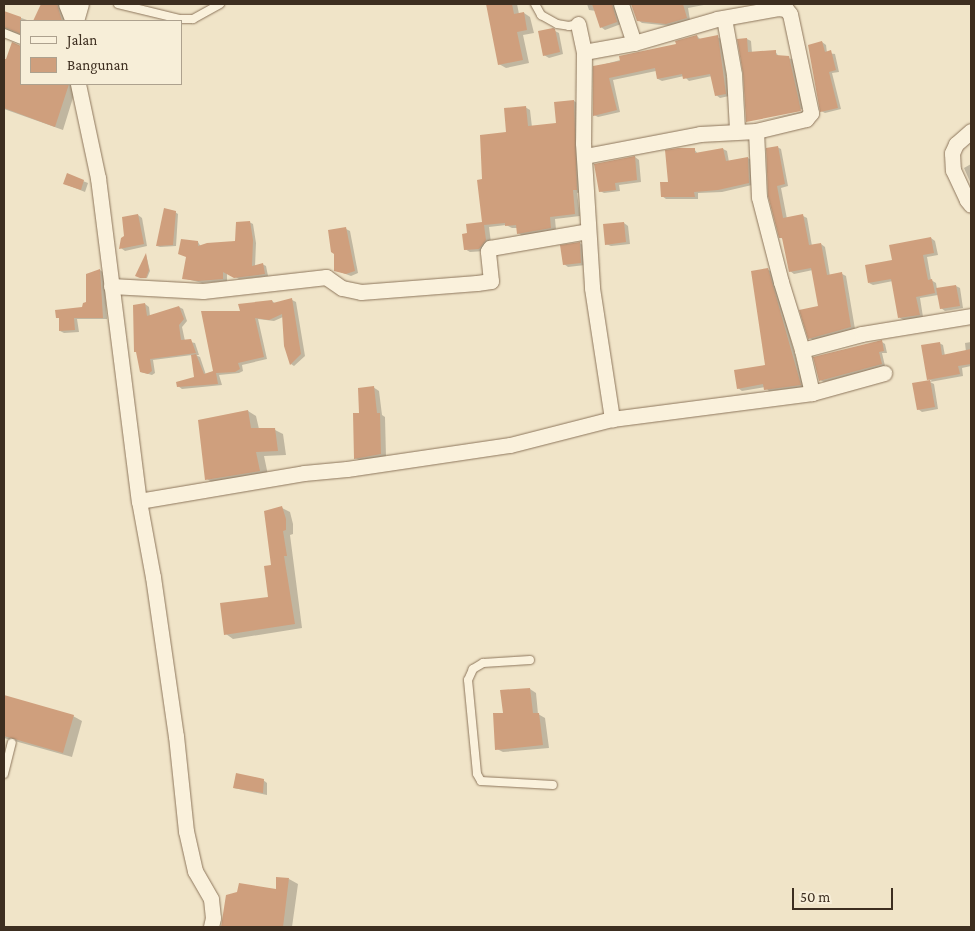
<!DOCTYPE html>
<html>
<head>
<meta charset="utf-8">
<style>
  body { margin:0 }
  #map { position:relative; width:975px; height:931px; overflow:hidden; background:#f0e4c8; font-family:"Crimson Pro",serif }
  div>[style] { position:absolute }
  [style*='--x'] { left:calc(var(--x)*1px); top:calc(var(--y)*1px); width:calc(var(--w)*1px); rotate:calc(var(--a)*1deg) }
  .shadow>* { inset:0; background:#0003 }
  .building>* { inset:0; background:#cf9f7d }
  .roads { filter:drop-shadow(0 0 1px #8d765c) drop-shadow(0 0 1px #8d765c) }
  .lane>* { height:8px; margin:-4px; padding:0 4px; transform-origin:4px; border-radius:4px; background:#faf1dc }
  .street>* { height:15px; margin:-7.5px; padding:0 7.5px; transform-origin:7.5px; border-radius:7.5px; background:#faf1dc }
  span { translate:-50% -50%; white-space:nowrap; text-align:center; line-height:1.15; -webkit-text-stroke:4px #f7eed8; paint-order:stroke }
  .frame { position:absolute; inset:0; border:5px solid #3d2e20; pointer-events:none }
  .legend { position:absolute; left:20px; top:20px; width:162px; height:65px; box-sizing:border-box; background:#f7eed8; border:1px solid #ada18e; margin:0; padding:6px 9px; list-style:none; font-size:15px; color:#3d2e20 }
  .legend li { display:flex; align-items:center; gap:10px; height:25px }
  .legend b { width:25px; border:1px solid #ada18e }
  .scale { position:absolute; left:792px; top:888px; width:101px; height:22px; box-sizing:border-box; border:2px solid #3d2e20; border-top:0; padding-left:6px; font-size:15px; line-height:18px; white-space:nowrap; color:#3d2e20; -webkit-text-stroke:4px #f7eed8; paint-order:stroke }
</style>
</head>
<body>
<div id="map">
  <div class="shadow">
    <div style="clip-path:polygon(42px 4px,62px 4px,65px 21px,42px 21px,36px 18px)"></div>
    <div style="clip-path:polygon(487px 4px,517px 4px,519px 14px,524px 13px,530px 17px,534px 33px,523px 35px,529px 63px,506px 68px,499px 64px)"></div>
    <div style="clip-path:polygon(587px 4px,614px 4px,621px 24px,605px 30px,601px 27px,596px 11px,589px 10px)"></div>
    <div style="clip-path:polygon(633px 4px,709px 4px,688px 8px,690px 20px,671px 26px,642px 23px,638px 20px)"></div>
    <div style="clip-path:polygon(4px 12px,30px 21px,21px 21px,21px 35px,4px 29px)"></div>
    <div style="clip-path:polygon(555px 31px,559px 33px,563px 54px,549px 58px,544px 55px)"></div>
    <div style="clip-path:polygon(697px 36px,701px 40px,717px 37px,721px 39px,729px 96px,720px 98px,716px 95px,712px 76px,689px 81px,684px 76px,662px 81px,658px 79px,656px 71px,613px 80px,620px 112px,598px 117px,594px 115px,594px 67px,677px 45px)"></div>
    <div style="clip-path:polygon(747px 39px,751px 41px,752px 53px,775px 51px,779px 57px,793px 59px,803px 109px,747px 121px)"></div>
    <div style="clip-path:polygon(822px 42px,826px 45px,827px 53px,835px 54px,839px 72px,832px 73px,841px 109px,825px 113px,821px 111px)"></div>
    <div style="clip-path:polygon(21px 46px,21px 84px,69px 84px,76px 88px,63px 130px,4px 109px,4px 60px,7px 61px)"></div>
    <div style="clip-path:polygon(574px 101px,579px 104px,581px 192px,577px 193px,580px 216px,555px 219px,556px 230px,523px 236px,518px 233px,518px 228px,512px 228px,506px 225px,489px 227px,491px 243px,485px 251px,470px 252px,465px 249px,468px 235px,483px 223px,483px 180px,508px 133px,525px 107px,530px 110px,532px 127px,557px 124px)"></div>
    <div style="clip-path:polygon(804px 111px,804px 112px,749px 123px)"></div>
    <div style="clip-path:polygon(777px 147px,781px 149px,788px 186px,781px 188px,787px 219px,803px 216px,807px 218px,812px 246px,821px 244px,825px 247px,830px 276px,842px 274px,846px 276px,855px 329px,813px 340px,809px 338px,819px 307px,813px 270px,794px 274px,790px 271px,784px 240px,780px 237px,770px 195px)"></div>
    <div style="clip-path:polygon(694px 149px,698px 154px,723px 149px,727px 151px,729px 162px,748px 158px,751px 160px,752px 185px,722px 192px,698px 193px,698px 199px,666px 199px,662px 196px,669px 183px)"></div>
    <div style="clip-path:polygon(635px 157px,639px 160px,641px 182px,619px 185px,620px 191px,604px 193px,600px 191px,595px 165px)"></div>
    <div style="clip-path:polygon(971px 164px,971px 184px,964px 168px)"></div>
    <div style="clip-path:polygon(67px 175px,88px 183px,85px 192px,65px 184px)"></div>
    <div style="clip-path:polygon(175px 212px,178px 214px,176px 246px,160px 247px,157px 246px)"></div>
    <div style="clip-path:polygon(138px 215px,142px 218px,147px 246px,125px 251px,121px 248px)"></div>
    <div style="clip-path:polygon(249px 222px,253px 224px,256px 243px,255px 267px,262px 264px,266px 266px,268px 276px,239px 279px,227px 272px,227px 281px,202px 283px,183px 278px,198px 242px,201px 247px,236px 242px)"></div>
    <div style="clip-path:polygon(624px 223px,628px 226px,630px 244px,611px 246px,606px 244px,604px 225px)"></div>
    <div style="clip-path:polygon(346px 229px,350px 231px,358px 273px,351px 276px,335px 270px)"></div>
    <div style="clip-path:polygon(931px 238px,935px 241px,938px 255px,927px 257px,931px 280px,936px 283px,937px 289px,956px 286px,960px 288px,963px 308px,945px 311px,941px 308px,938px 295px,920px 298px,923px 317px,904px 320px,900px 318px,893px 281px,873px 285px,869px 283px,893px 261px)"></div>
    <div style="clip-path:polygon(580px 243px,584px 246px,585px 265px,568px 267px,564px 264px)"></div>
    <div style="clip-path:polygon(146px 255px,150px 271px,147px 278px,138px 276px)"></div>
    <div style="clip-path:polygon(767px 269px,772px 272px,804px 387px,769px 391px,765px 387px,742px 391px,738px 388px,766px 366px)"></div>
    <div style="clip-path:polygon(100px 270px,104px 273px,107px 319px,77px 319px,79px 332px,64px 333px,60px 331px,87px 304px)"></div>
    <div style="clip-path:polygon(292px 300px,296px 302px,305px 356px,294px 366px,291px 364px,285px 346px,283px 317px,274px 321px,258px 319px,267px 359px,242px 365px,243px 371px,239px 373px,219px 375px,222px 385px,182px 389px,178px 386px,196px 378px,192px 355px,153px 360px,155px 373px,152px 375px,141px 372px,145px 304px,149px 307px,150px 316px,179px 307px,183px 309px,187px 321px,182px 327px,185px 341px,195px 343px,199px 355px,196px 355px,200px 357px,206px 375px,215px 372px,241px 313px,272px 301px,276px 304px)"></div>
    <div style="clip-path:polygon(882px 342px,885px 344px,887px 353px,882px 353px,885px 366px,824px 382px,820px 380px)"></div>
    <div style="clip-path:polygon(971px 342px,971px 366px,962px 368px,963px 376px,930px 382px,934px 384px,938px 409px,922px 412px,918px 409px,913px 384px,932px 381px,928px 379px,939px 343px,943px 345px,945px 356px,966px 352px,965px 343px)"></div>
    <div style="clip-path:polygon(373px 387px,379px 391px,382px 415px,385px 417px,386px 457px,361px 461px,355px 458px,360px 414px)"></div>
    <div style="clip-path:polygon(248px 411px,256px 416px,259px 429px,275px 430px,283px 434px,286px 455px,264px 456px,268px 475px,215px 484px,207px 479px)"></div>
    <div style="clip-path:polygon(282px 508px,290px 512px,293px 524px,293px 534px,290px 535px,302px 628px,233px 639px,226px 634px,269px 598px)"></div>
    <div style="clip-path:polygon(530px 689px,536px 693px,538px 714px,545px 718px,549px 748px,503px 752px,497px 749px,504px 714px)"></div>
    <div style="clip-path:polygon(4px 696px,73px 716px,82px 721px,72px 757px,4px 738px)"></div>
    <div style="clip-path:polygon(263px 780px,267px 783px,267px 795px,234px 788px)"></div>
    <div style="clip-path:polygon(289px 879px,298px 884px,292px 927px,222px 927px,227px 896px,277px 891px)"></div>
  </div>
  <div class="building">
    <div style="clip-path:polygon(41px 4px,57px 4px,62px 21px,33px 21px)"></div>
    <div style="clip-path:polygon(486px 4px,512px 4px,514px 14px,524px 12px,527px 30px,517px 32px,523px 60px,498px 65px)"></div>
    <div style="clip-path:polygon(592px 4px,612px 4px,617px 22px,600px 28px)"></div>
    <div style="clip-path:polygon(631px 4px,683px 4px,687px 18px,666px 24px,637px 21px)"></div>
    <div style="clip-path:polygon(4px 11px,21px 17px,21px 34px,4px 27px)"></div>
    <div style="clip-path:polygon(553px 28px,555px 29px,560px 52px,543px 56px,538px 31px)"></div>
    <div style="clip-path:polygon(697px 35px,698px 39px,718px 35px,726px 94px,715px 96px,710px 74px,683px 79px,682px 74px,657px 79px,655px 68px,609px 78px,617px 110px,593px 116px,593px 66px,620px 61px,619px 56px,676px 44px,675px 41px)"></div>
    <div style="clip-path:polygon(747px 38px,748px 52px,776px 50px,776px 55px,789px 56px,801px 111px,746px 122px,743px 74px,737px 39px)"></div>
    <div style="clip-path:polygon(822px 41px,825px 52px,831px 50px,836px 70px,829px 72px,838px 108px,820px 112px,808px 45px)"></div>
    <div style="clip-path:polygon(12px 42px,21px 46px,21px 84px,69px 84px,55px 127px,4px 108px,4px 59px,6px 59px)"></div>
    <div style="clip-path:polygon(574px 100px,577px 190px,573px 190px,575px 214px,550px 217px,551px 228px,517px 234px,516px 225px,505px 226px,505px 223px,484px 225px,486px 240px,479px 249px,464px 250px,462px 234px,467px 233px,466px 224px,482px 222px,477px 180px,482px 179px,480px 135px,506px 132px,504px 108px,526px 106px,528px 126px,556px 123px,554px 102px)"></div>
    <div style="clip-path:polygon(778px 146px,785px 184px,777px 186px,783px 218px,803px 214px,809px 245px,821px 243px,827px 275px,842px 272px,851px 327px,808px 339px,799px 310px,818px 306px,811px 268px,789px 272px,782px 238px,779px 238px,768px 196px,766px 148px)"></div>
    <div style="clip-path:polygon(678px 148px,695px 148px,695px 153px,723px 148px,726px 161px,748px 157px,749px 183px,718px 190px,694px 192px,695px 197px,661px 197px,660px 182px,668px 182px,665px 150px)"></div>
    <div style="clip-path:polygon(635px 156px,637px 180px,615px 183px,616px 190px,599px 192px,594px 164px)"></div>
    <div style="clip-path:polygon(67px 173px,84px 180px,81px 190px,63px 184px)"></div>
    <div style="clip-path:polygon(164px 208px,176px 211px,173px 245px,156px 246px)"></div>
    <div style="clip-path:polygon(138px 214px,144px 244px,119px 249px,121px 238px,124px 236px,122px 217px)"></div>
    <div style="clip-path:polygon(250px 221px,253px 240px,252px 266px,263px 263px,265px 274px,234px 278px,223px 272px,223px 279px,198px 281px,182px 279px,186px 257px,178px 254px,181px 239px,198px 241px,198px 246px,207px 243px,235px 241px,236px 222px)"></div>
    <div style="clip-path:polygon(624px 222px,626px 242px,605px 245px,603px 224px)"></div>
    <div style="clip-path:polygon(346px 227px,355px 271px,346px 274px,334px 271px,334px 254px,331px 252px,328px 230px)"></div>
    <div style="clip-path:polygon(931px 237px,934px 253px,923px 255px,928px 280px,932px 279px,935px 293px,916px 297px,920px 315px,898px 318px,891px 279px,868px 283px,865px 265px,892px 260px,889px 245px)"></div>
    <div style="clip-path:polygon(580px 242px,581px 263px,563px 265px,560px 245px)"></div>
    <div style="clip-path:polygon(146px 253px,149px 270px,146px 278px,140px 278px,135px 276px)"></div>
    <div style="clip-path:polygon(768px 268px,801px 385px,764px 390px,763px 384px,737px 389px,734px 370px,765px 365px,751px 271px)"></div>
    <div style="clip-path:polygon(100px 269px,103px 318px,74px 318px,75px 330px,59px 331px,59px 318px,56px 318px,55px 310px,82px 307px,83px 303px,86px 302px,86px 274px)"></div>
    <div style="clip-path:polygon(956px 285px,960px 306px,940px 309px,936px 288px)"></div>
    <div style="clip-path:polygon(292px 298px,301px 354px,290px 365px,284px 346px,282px 314px,269px 320px,255px 318px,264px 357px,238px 363px,240px 369px,235px 372px,216px 373px,218px 384px,177px 387px,176px 382px,194px 377px,191px 355px,196px 354px,204px 374px,213px 371px,201px 311px,240px 311px,238px 304px,272px 300px,273px 303px)"></div>
    <div style="clip-path:polygon(145px 303px,147px 316px,179px 306px,184px 319px,179px 325px,181px 340px,191px 339px,196px 353px,150px 359px,152px 371px,148px 374px,140px 372px,136px 352px,134px 352px,133px 305px)"></div>
    <div style="clip-path:polygon(882px 340px,884px 351px,879px 352px,882px 364px,819px 381px,813px 357px)"></div>
    <div style="clip-path:polygon(940px 342px,942px 355px,971px 349px,971px 364px,958px 366px,960px 374px,927px 380px,921px 345px)"></div>
    <div style="clip-path:polygon(930px 380px,935px 407px,917px 410px,912px 383px)"></div>
    <div style="clip-path:polygon(374px 386px,377px 413px,380px 413px,381px 454px,354px 459px,353px 413px,359px 413px,358px 388px)"></div>
    <div style="clip-path:polygon(248px 410px,251px 428px,275px 428px,278px 451px,256px 452px,260px 471px,205px 480px,198px 420px)"></div>
    <div style="clip-path:polygon(282px 506px,286px 519px,286px 530px,283px 531px,287px 556px,284px 556px,295px 624px,224px 635px,220px 603px,268px 597px,264px 566px,271px 565px,264px 511px)"></div>
    <div style="clip-path:polygon(530px 688px,533px 713px,539px 713px,543px 745px,495px 750px,493px 713px,503px 713px,500px 690px)"></div>
    <div style="clip-path:polygon(4px 695px,74px 715px,63px 753px,4px 736px)"></div>
    <div style="clip-path:polygon(236px 773px,264px 779px,263px 793px,233px 788px)"></div>
    <div style="clip-path:polygon(276px 877px,289px 878px,283px 927px,221px 927px,226px 895px,237px 892px,239px 883px,276px 889px)"></div>
  </div>
  <div class="roads">
    <div class="lane">
      <div style="--x:118;--y:4;--w:64;--a:13.6"></div>
      <div style="--x:180;--y:19;--w:13;--a:0"></div>
      <div style="--x:193;--y:19;--w:31;--a:-29"></div>
      <div style="--x:535;--y:4;--w:13;--a:61"></div>
      <div style="--x:541;--y:15;--w:18;--a:29"></div>
      <div style="--x:557;--y:24;--w:12;--a:9"></div>
      <div style="--x:569;--y:26;--w:9;--a:-13"></div>
      <div style="--x:4;--y:33;--w:18;--a:22"></div>
      <div style="--x:530;--y:660;--w:47;--a:176.3"></div>
      <div style="--x:483;--y:663;--w:12;--a:149"></div>
      <div style="--x:473;--y:669;--w:12;--a:114"></div>
      <div style="--x:468;--y:680;--w:94;--a:84.5"></div>
      <div style="--x:477;--y:774;--w:8;--a:60"></div>
      <div style="--x:481;--y:781;--w:72;--a:3.2"></div>
      <div style="--x:4;--y:774;--w:32;--a:-76"></div>
    </div>
    <div class="street">
      <div style="--x:66;--y:4;--w:18;--a:68"></div>
      <div style="--x:621;--y:4;--w:41;--a:71.6"></div>
      <div style="--x:724;--y:18;--w:57;--a:79.9"></div>
      <div style="--x:734;--y:74;--w:56;--a:86.9"></div>
      <div style="--x:76;--y:21;--w:18;--a:-74"></div>
      <div style="--x:578;--y:24;--w:29;--a:78"></div>
      <div style="--x:584;--y:52;--w:91;--a:90.6"></div>
      <div style="--x:583;--y:143;--w:145;--a:86.4"></div>
      <div style="--x:592;--y:288;--w:133;--a:81.3"></div>
      <div style="--x:584;--y:52;--w:51;--a:-10.2"></div>
      <div style="--x:634;--y:43;--w:86;--a:-16.1"></div>
      <div style="--x:717;--y:19;--w:62;--a:-10.2"></div>
      <div style="--x:778;--y:8;--w:8;--a:7"></div>
      <div style="--x:786;--y:9;--w:6;--a:51"></div>
      <div style="--x:790;--y:14;--w:101;--a:78"></div>
      <div style="--x:811;--y:113;--w:8;--a:130"></div>
      <div style="--x:806;--y:119;--w:51;--a:166.5"></div>
      <div style="--x:78;--y:84;--w:96;--a:78"></div>
      <div style="--x:98;--y:178;--w:326;--a:82.8"></div>
      <div style="--x:139;--y:501;--w:77;--a:79.6"></div>
      <div style="--x:153;--y:577;--w:161;--a:81.8"></div>
      <div style="--x:176;--y:736;--w:96;--a:84"></div>
      <div style="--x:186;--y:831;--w:41;--a:77.3"></div>
      <div style="--x:195;--y:871;--w:32;--a:60"></div>
      <div style="--x:211;--y:899;--w:19;--a:84"></div>
      <div style="--x:213;--y:918;--w:9;--a:103"></div>
      <div style="--x:971;--y:131;--w:20;--a:139"></div>
      <div style="--x:956;--y:144;--w:10;--a:114"></div>
      <div style="--x:952;--y:153;--w:17;--a:87"></div>
      <div style="--x:953;--y:170;--w:33;--a:65"></div>
      <div style="--x:967;--y:200;--w:6;--a:51"></div>
      <div style="--x:585;--y:156;--w:117;--a:-10.8"></div>
      <div style="--x:700;--y:134;--w:56;--a:-3.1"></div>
      <div style="--x:756;--y:131;--w:66;--a:87.4"></div>
      <div style="--x:759;--y:197;--w:88;--a:75.5"></div>
      <div style="--x:781;--y:282;--w:71;--a:72.8"></div>
      <div style="--x:111;--y:286;--w:92;--a:3.1"></div>
      <div style="--x:203;--y:291;--w:124;--a:-6.5"></div>
      <div style="--x:326;--y:277;--w:19;--a:35"></div>
      <div style="--x:342;--y:288;--w:19;--a:12"></div>
      <div style="--x:361;--y:292;--w:116;--a:-4.4"></div>
      <div style="--x:477;--y:283;--w:14;--a:-8"></div>
      <div style="--x:491;--y:281;--w:30;--a:-96"></div>
      <div style="--x:488;--y:251;--w:4;--a:-56"></div>
      <div style="--x:490;--y:248;--w:99;--a:-9.8"></div>
      <div style="--x:812;--y:393;--w:75;--a:-15.5"></div>
      <div style="--x:139;--y:501;--w:167;--a:-9.6"></div>
      <div style="--x:304;--y:473;--w:43;--a:-5.3"></div>
      <div style="--x:347;--y:469;--w:165;--a:-8.4"></div>
      <div style="--x:510;--y:445;--w:105;--a:-14.3"></div>
      <div style="--x:612;--y:419;--w:202;--a:-7.4"></div>
      <div style="--x:812;--y:393;--w:44;--a:-103.1"></div>
      <div style="--x:802;--y:350;--w:62;--a:-14.9"></div>
      <div style="--x:862;--y:334;--w:110;--a:-9.4"></div>
    </div>
  </div>
  <div class="frame"></div>
  <ul class="legend">
  <li><b style="height:6px;background:#faf1dc"></b>Jalan</li>
  <li><b style="height:14px;background:#cf9f7d"></b>Bangunan</li>
  </ul>
  <div class="scale">50 m</div>
</div>
</body>
</html>
